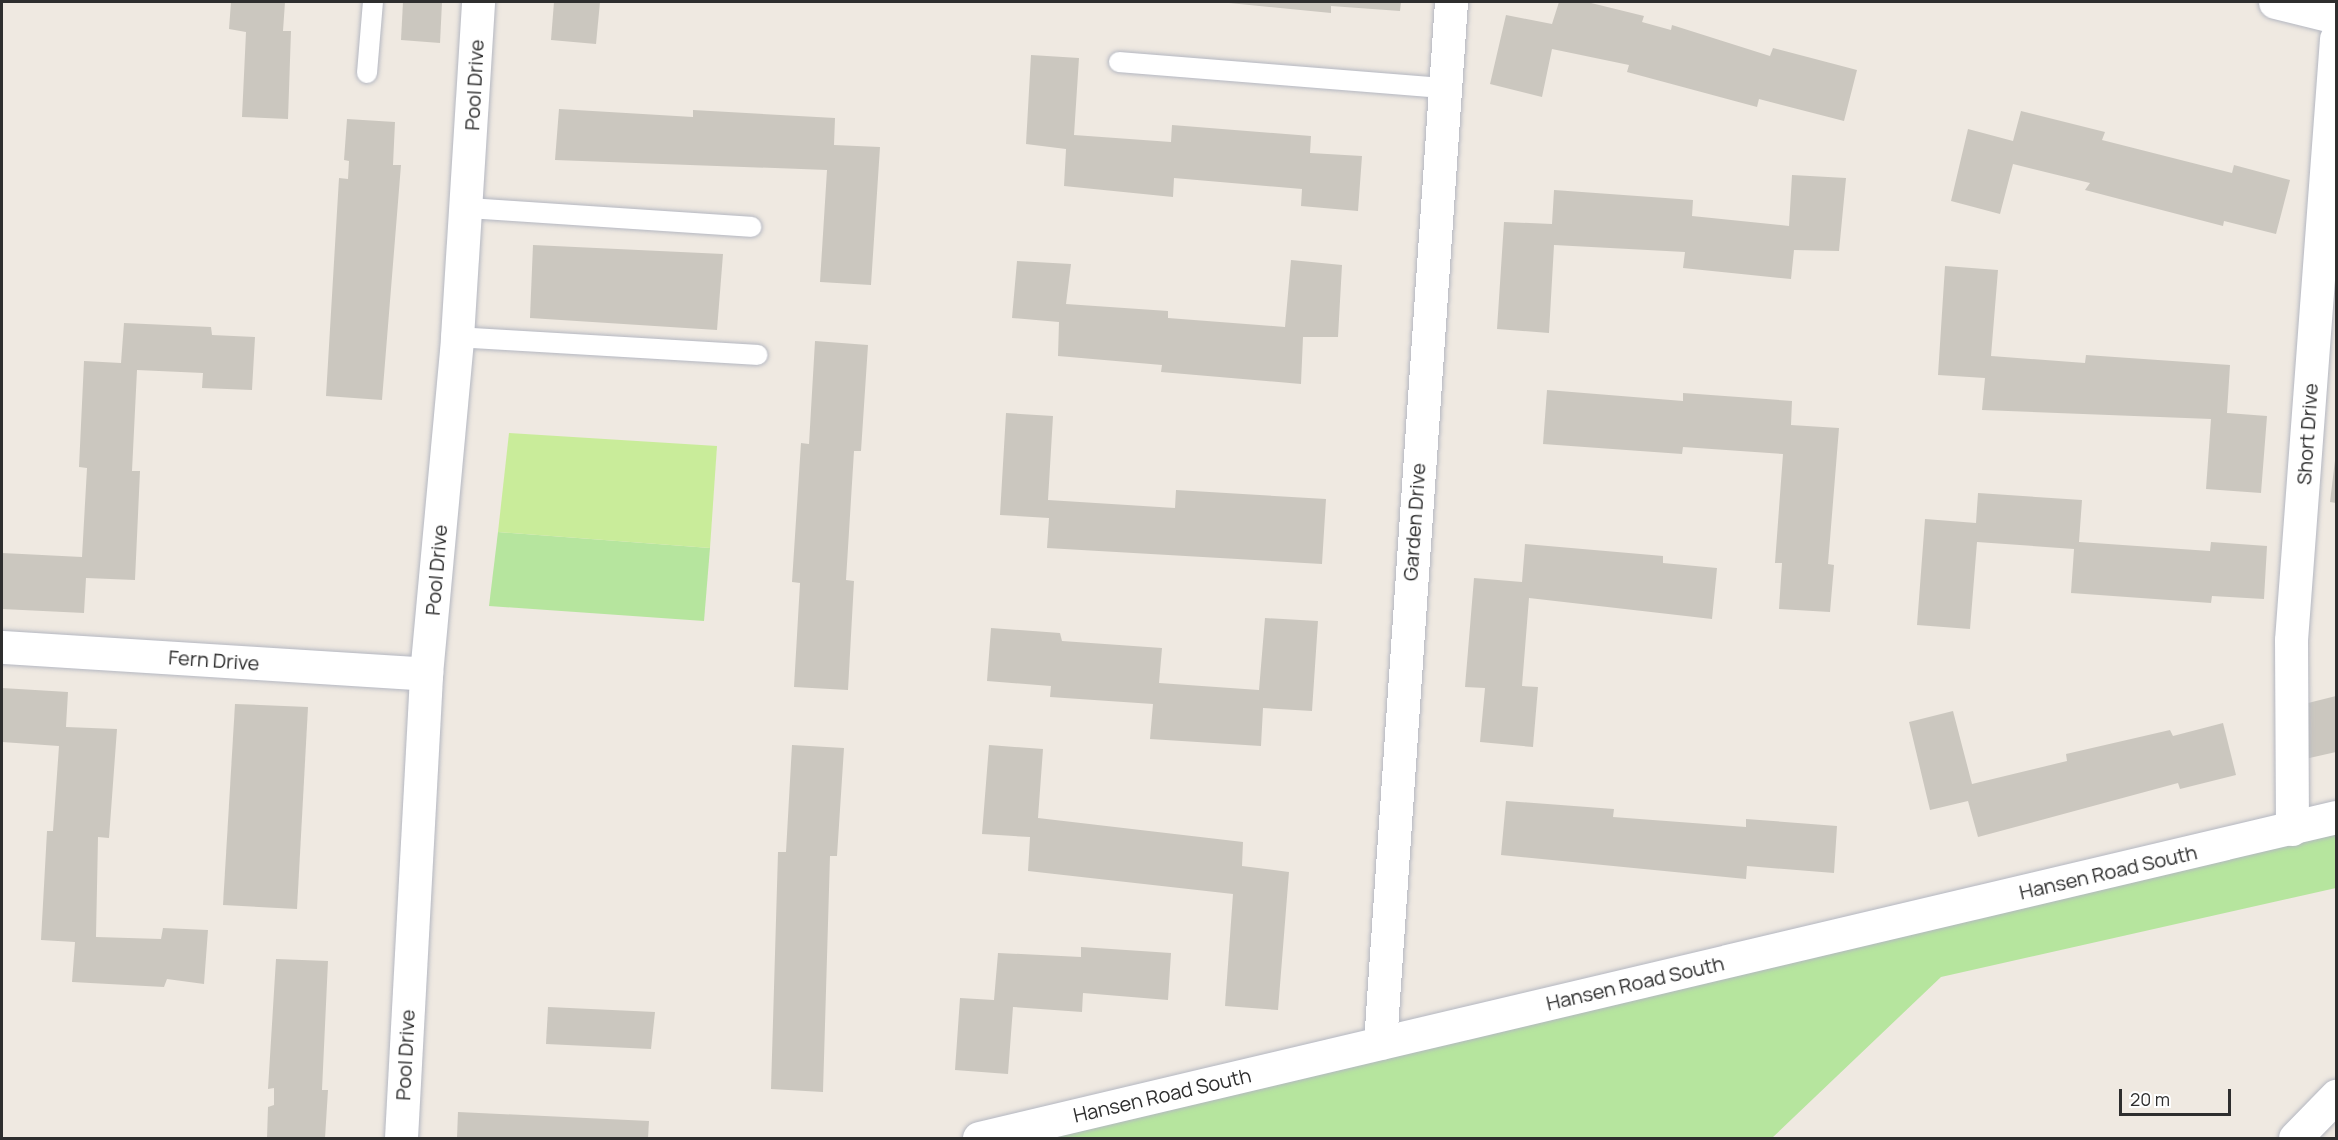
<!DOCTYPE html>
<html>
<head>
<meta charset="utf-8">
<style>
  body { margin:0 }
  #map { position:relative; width:2338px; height:1140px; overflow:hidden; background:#efe9e1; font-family:Manrope,sans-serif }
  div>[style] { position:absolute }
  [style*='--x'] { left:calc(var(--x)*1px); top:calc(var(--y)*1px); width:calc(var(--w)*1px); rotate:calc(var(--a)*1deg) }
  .green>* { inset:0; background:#b6e59e }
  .pitch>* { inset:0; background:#c9ec9a }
  .building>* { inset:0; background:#cbc7bf }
  .roads { filter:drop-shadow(0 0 2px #b4b7c1) drop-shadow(0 0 2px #b4b7c1) }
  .lane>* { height:20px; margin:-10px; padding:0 10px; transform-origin:10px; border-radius:10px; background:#fff }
  .street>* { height:33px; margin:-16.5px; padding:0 16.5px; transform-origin:16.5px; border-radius:16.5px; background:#fff }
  span { translate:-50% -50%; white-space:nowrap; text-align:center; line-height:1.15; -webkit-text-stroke:4.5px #fff; paint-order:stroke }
  .street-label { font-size:20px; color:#2e2e2e }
  .frame { position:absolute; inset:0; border:3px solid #2e2e2e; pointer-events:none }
  .scale { position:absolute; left:2119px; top:1089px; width:112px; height:27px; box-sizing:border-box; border:3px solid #2e2e2e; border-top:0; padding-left:8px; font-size:18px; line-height:21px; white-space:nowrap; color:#2e2e2e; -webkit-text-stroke:4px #fff; paint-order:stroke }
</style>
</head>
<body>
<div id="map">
  <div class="green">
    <div style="clip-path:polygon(498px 532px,710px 548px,704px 621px,489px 606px)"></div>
    <div style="clip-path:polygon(2336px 811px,2336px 888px,1941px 977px,1772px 1138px,1048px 1138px)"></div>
  </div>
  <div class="pitch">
    <div style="clip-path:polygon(509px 433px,717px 446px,710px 548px,498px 532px)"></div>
  </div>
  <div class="building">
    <div style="clip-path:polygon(231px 2px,285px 2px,283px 31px,291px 31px,288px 119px,242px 117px,246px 32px,229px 29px)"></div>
    <div style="clip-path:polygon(403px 2px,442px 2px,440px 43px,401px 40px)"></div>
    <div style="clip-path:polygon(554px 2px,600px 2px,596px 44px,551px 40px)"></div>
    <div style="clip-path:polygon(1219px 2px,1401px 2px,1400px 11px,1331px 6px,1331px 13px)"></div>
    <div style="clip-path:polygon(1559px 2px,1587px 2px,1644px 16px,1642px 22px,1671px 30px,1672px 25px,1770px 56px,1773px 48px,1857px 70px,1844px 121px,1759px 99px,1757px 107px,1627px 72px,1629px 65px,1552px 49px,1542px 97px,1490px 84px,1506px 15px,1552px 24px)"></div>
    <div style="clip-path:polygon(1031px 55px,1079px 58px,1074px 135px,1171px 142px,1172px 125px,1311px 136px,1310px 153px,1362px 156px,1358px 211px,1301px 206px,1302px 189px,1174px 178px,1173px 197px,1064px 186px,1066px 149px,1026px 144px)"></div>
    <div style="clip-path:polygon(559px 109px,693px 117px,693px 110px,835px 118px,834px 145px,880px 147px,871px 285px,820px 282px,827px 170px,555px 160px)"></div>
    <div style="clip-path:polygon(2021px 111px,2105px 132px,2102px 140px,2232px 173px,2234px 165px,2290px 180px,2276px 234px,2224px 221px,2223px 226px,2085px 190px,2090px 183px,2013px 164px,2000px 214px,1951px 201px,1968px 129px,2013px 141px)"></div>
    <div style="clip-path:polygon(347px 119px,395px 122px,393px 165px,401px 165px,382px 400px,326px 396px,339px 178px,348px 179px,349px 161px,344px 160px)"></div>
    <div style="clip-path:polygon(1792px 175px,1846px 178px,1839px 251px,1794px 250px,1791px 279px,1683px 268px,1685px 252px,1554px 245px,1549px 333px,1497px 329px,1504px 222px,1552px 224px,1554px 190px,1693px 200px,1692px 216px,1789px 226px)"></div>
    <div style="clip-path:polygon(533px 245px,723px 254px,717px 330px,530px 318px)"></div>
    <div style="clip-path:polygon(1291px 260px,1342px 265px,1338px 337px,1303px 337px,1301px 384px,1161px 372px,1162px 365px,1058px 356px,1059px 322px,1012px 318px,1017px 261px,1071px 264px,1066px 304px,1168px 311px,1168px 318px,1285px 327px)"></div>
    <div style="clip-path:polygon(1945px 266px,1998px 270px,1991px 356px,2085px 363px,2086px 355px,2230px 365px,2227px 413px,2267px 416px,2261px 493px,2206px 489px,2211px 419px,1982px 410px,1985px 378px,1938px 375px)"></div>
    <div style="clip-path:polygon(124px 323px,211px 327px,212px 335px,255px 337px,252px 390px,202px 388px,203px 373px,137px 370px,132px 471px,140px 471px,135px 580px,86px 578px,84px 613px,2px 609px,2px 553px,82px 557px,87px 468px,79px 467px,84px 361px,121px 363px)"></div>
    <div style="clip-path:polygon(815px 341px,868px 345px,861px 451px,854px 451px,846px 580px,854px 581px,848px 690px,794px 687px,800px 583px,792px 582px,801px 443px,809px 444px)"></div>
    <div style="clip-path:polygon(1547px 390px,1683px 401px,1683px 393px,1792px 401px,1791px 425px,1839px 428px,1828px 564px,1834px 565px,1830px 612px,1779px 609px,1782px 563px,1775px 563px,1783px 454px,1683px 447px,1682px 454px,1543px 444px)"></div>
    <div style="clip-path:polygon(1006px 413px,1053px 416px,1048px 500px,1175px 508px,1176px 490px,1326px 499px,1322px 564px,1047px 548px,1049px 518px,1000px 515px)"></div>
    <div style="clip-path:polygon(2336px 452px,2336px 503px,2330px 502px)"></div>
    <div style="clip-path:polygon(1978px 493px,2082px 500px,2079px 542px,2210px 551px,2211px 542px,2267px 546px,2264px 599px,2212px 596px,2211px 603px,2071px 593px,2074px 549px,1977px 542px,1970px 629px,1917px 625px,1925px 519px,1976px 523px)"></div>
    <div style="clip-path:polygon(1525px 544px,1663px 556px,1663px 563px,1717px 568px,1712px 619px,1529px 598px,1522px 686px,1538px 687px,1533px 747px,1480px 742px,1485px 688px,1465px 687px,1474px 578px,1522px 582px)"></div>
    <div style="clip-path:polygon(1265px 618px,1318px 621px,1312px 711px,1263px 708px,1261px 746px,1150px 739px,1153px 704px,1050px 697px,1051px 686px,987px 681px,991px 628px,1060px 633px,1062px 641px,1162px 648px,1159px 683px,1259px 690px)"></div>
    <div style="clip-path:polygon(2px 688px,68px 692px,66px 727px,117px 729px,109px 838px,98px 837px,96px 937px,161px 939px,163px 928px,208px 930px,204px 984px,167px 979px,164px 987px,72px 982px,75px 942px,41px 940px,47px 831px,53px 831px,59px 746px,2px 742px)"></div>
    <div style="clip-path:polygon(2336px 696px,2336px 752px,2305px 759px,2292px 707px)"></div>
    <div style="clip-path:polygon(235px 704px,308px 707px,297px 909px,223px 905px)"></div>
    <div style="clip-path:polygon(1953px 711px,1972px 784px,2067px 761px,2066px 754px,2170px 730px,2173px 736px,2223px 723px,2236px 775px,2180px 789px,2178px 783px,1978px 837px,1968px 801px,1930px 810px,1909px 722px)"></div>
    <div style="clip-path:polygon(792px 745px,844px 748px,837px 856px,830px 856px,823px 1092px,771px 1089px,778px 852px,786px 852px)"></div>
    <div style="clip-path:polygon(989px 745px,1043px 749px,1038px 818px,1243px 842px,1242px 866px,1289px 872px,1278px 1010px,1225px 1006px,1233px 894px,1028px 871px,1030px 837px,982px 834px)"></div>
    <div style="clip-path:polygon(1506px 801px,1614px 809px,1613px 817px,1746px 827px,1746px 819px,1837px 826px,1834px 873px,1747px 866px,1746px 879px,1501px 855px)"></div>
    <div style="clip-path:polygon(1081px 947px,1171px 953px,1168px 1000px,1083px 993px,1082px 1012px,1013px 1007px,1008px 1074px,955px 1070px,960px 998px,994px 1000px,998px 953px,1081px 957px)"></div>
    <div style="clip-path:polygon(276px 959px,328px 961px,322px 1090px,328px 1090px,325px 1138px,267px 1138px,268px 1107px,274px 1105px,274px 1088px,268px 1089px)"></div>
    <div style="clip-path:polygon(548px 1007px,655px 1012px,651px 1049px,546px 1044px)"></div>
    <div style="clip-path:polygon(458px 1112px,649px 1121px,648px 1138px,457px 1138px)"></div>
  </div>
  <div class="roads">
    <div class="lane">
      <div style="--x:1119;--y:62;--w:327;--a:4.6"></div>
      <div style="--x:367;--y:73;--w:71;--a:-85.2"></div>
      <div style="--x:467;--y:208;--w:285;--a:3.8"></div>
      <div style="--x:457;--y:337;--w:301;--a:3.4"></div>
    </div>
    <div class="street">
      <div style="--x:2275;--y:2;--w:63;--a:13.8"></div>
      <div style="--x:2;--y:647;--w:425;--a:3.6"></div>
      <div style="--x:2292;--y:829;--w:189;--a:-90.3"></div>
      <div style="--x:2291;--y:640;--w:603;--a:-85.72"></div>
      <div style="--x:1380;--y:1043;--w:1043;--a:-86.1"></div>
      <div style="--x:401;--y:1138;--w:465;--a:-86.9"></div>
      <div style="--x:426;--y:674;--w:338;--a:-84.7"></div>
      <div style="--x:457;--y:337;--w:336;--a:-86.4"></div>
      <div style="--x:979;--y:1138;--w:1394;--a:-13.31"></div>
      <div style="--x:2295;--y:1138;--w:59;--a:-45.7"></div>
    </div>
  </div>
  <div class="street-label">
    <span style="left:474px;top:85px;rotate:-87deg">Pool Drive</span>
    <span style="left:2307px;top:434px;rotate:-86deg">Short Drive</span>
    <span style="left:1414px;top:522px;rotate:-86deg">Garden Drive</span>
    <span style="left:436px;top:570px;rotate:-85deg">Pool Drive</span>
    <span style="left:214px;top:660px;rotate:4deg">Fern Drive</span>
    <span style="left:2108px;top:872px;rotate:-13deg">Hansen Road South</span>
    <span style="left:1635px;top:983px;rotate:-13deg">Hansen Road South</span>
    <span style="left:405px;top:1055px;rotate:-87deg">Pool Drive</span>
    <span style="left:1162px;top:1095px;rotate:-13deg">Hansen Road South</span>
  </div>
  <div class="frame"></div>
  <div class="scale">20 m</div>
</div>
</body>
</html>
